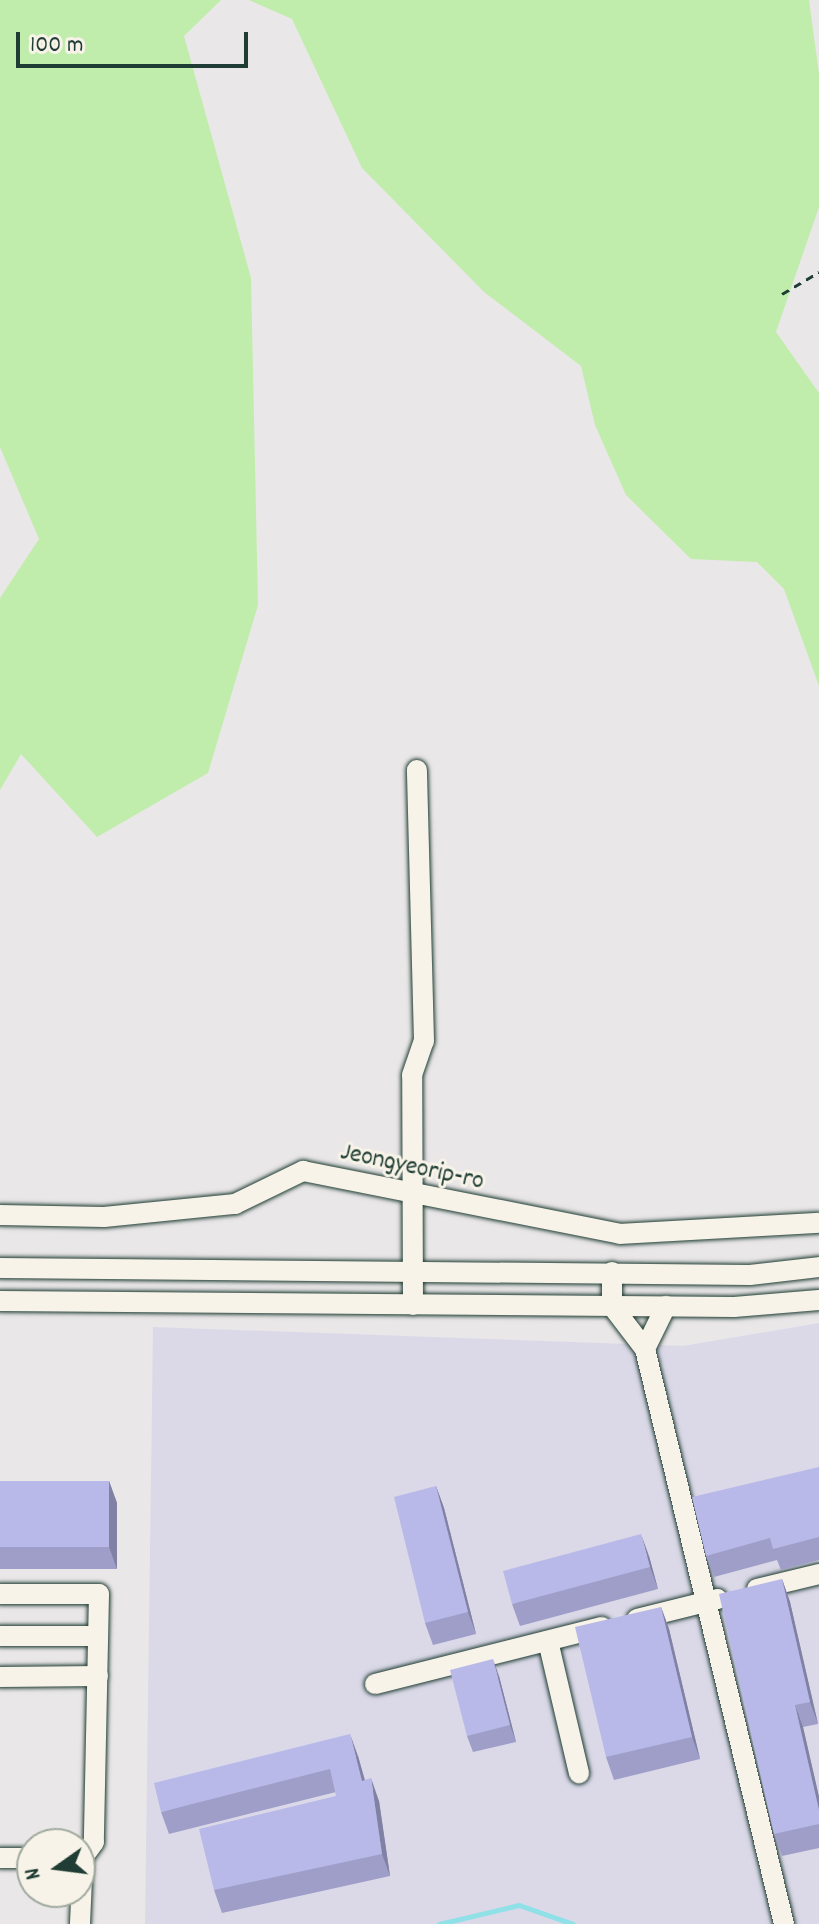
<!DOCTYPE html>
<html>
<head>
<meta charset="utf-8">
<style>
  body { margin:0 }
  #map { position:relative; width:819px; height:1924px; overflow:hidden; background:#eae7e8; font-family:Dekko,sans-serif }
  div>[style] { position:absolute }
  [style*='--x'] { left:calc(var(--x)*1px); top:calc(var(--y)*1px); width:calc(var(--w)*1px); rotate:calc(var(--a)*1deg) }
  .built>* { inset:0; background:#dbd9e8 }
  .green>* { inset:0; background:#c0edab }
  .stream>* { height:5px; margin:-2.5px; padding:0 2.5px; transform-origin:2.5px; border-radius:2.5px; background:#8fe0e7 }
  .path>* { height:3px; margin-top:-1.5px; transform-origin:0; background:repeating-linear-gradient(90deg,#1f3d34 0 8px,transparent 0 14px) }
  .roads { filter:drop-shadow(0 0 2px #1f3d34) drop-shadow(0 0 2px #1f3d34) }
  .minor>* { height:20px; margin:-10px; padding:0 10px; transform-origin:10px; border-radius:10px; background:#f7f3e8 }
  .wall>* { inset:0; background:#9e9ec8 }
  .shaded-wall>* { inset:0; background:#8181a3 }
  .building>* { inset:0; background:#b8b8e9 }
  span { translate:-50% -50%; white-space:nowrap; text-align:center; line-height:1.15; -webkit-text-stroke:6px #f7f3e8; paint-order:stroke }
  .street-label { font-size:26px; color:#1f3d34 }
  .north { position:absolute; left:16px; top:1828px; width:80px; height:80px; box-sizing:border-box; background:#f7f3e8; border:2px solid #a1aaa0; border-radius:50%; rotate:256deg; font-size:22px; font-weight:700; line-height:32px; text-align:center; color:#1f3d34 }
  .north::after { content:''; display:block; margin:auto; width:28px; height:36px; background:#1f3d34; clip-path:polygon(50% 0,100% 100%,50% 72%,0 100%) }
  .scale { position:absolute; left:16px; top:32px; width:232px; height:36px; box-sizing:border-box; border:4px solid #1f3d34; border-top:0; padding-left:10px; font-size:24px; line-height:28px; white-space:nowrap; color:#1f3d34; -webkit-text-stroke:6px #f7f3e8; paint-order:stroke }
</style>
</head>
<body>
<div id="map">
  <div class="built">
    <div style="clip-path:polygon(819px 1323px,819px 1924px,145px 1924px,153px 1327px,683px 1346px)"></div>
  </div>
  <div class="green">
    <div style="clip-path:polygon(0 0,221px 0,184px 36px,251px 278px,258px 605px,208px 773px,97px 837px,21px 754px,0 790px,0 598px,39px 539px,0 447px)"></div>
    <div style="clip-path:polygon(249px 0,809px 0,819px 74px,819px 207px,776px 332px,819px 393px,819px 686px,784px 589px,757px 562px,691px 559px,626px 495px,595px 425px,581px 366px,484px 292px,362px 168px,292px 19px)"></div>
  </div>
  <div class="stream">
    <div style="--x:439;--y:1924;--w:82;--a:-13.4"></div>
    <div style="--x:519;--y:1905;--w:57;--a:19.4"></div>
  </div>
  <div class="path">
    <div style="--x:782;--y:294;--w:43;--a:-30.7"></div>
  </div>
  <div class="roads">
    <div class="minor">
      <div style="--x:0;--y:1215;--w:104;--a:1.1"></div>
      <div style="--x:104;--y:1217;--w:132;--a:-5.7"></div>
      <div style="--x:235;--y:1204;--w:76;--a:-25.9"></div>
      <div style="--x:303;--y:1171;--w:323;--a:11.2"></div>
      <div style="--x:620;--y:1234;--w:199;--a:-3.2"></div>
      <div style="--x:0;--y:1268;--w:750;--a:0.53"></div>
      <div style="--x:750;--y:1275;--w:69;--a:-6.6"></div>
      <div style="--x:612;--y:1272;--w:34;--a:90"></div>
      <div style="--x:612;--y:1306;--w:54;--a:52.5"></div>
      <div style="--x:645;--y:1349;--w:592;--a:76.41"></div>
      <div style="--x:0;--y:1301;--w:734;--a:0.47"></div>
      <div style="--x:734;--y:1307;--w:85;--a:-4.7"></div>
      <div style="--x:413;--y:1305;--w:230;--a:-90.2"></div>
      <div style="--x:412;--y:1075;--w:36;--a:-71"></div>
      <div style="--x:424;--y:1041;--w:271;--a:-91.5"></div>
      <div style="--x:645;--y:1349;--w:48;--a:-64"></div>
      <div style="--x:757;--y:1589;--w:64;--a:-13.6"></div>
      <div style="--x:0;--y:1594;--w:99;--a:0"></div>
      <div style="--x:99;--y:1594;--w:248;--a:91.2"></div>
      <div style="--x:94;--y:1842;--w:19;--a:126"></div>
      <div style="--x:83;--y:1857;--w:67;--a:92.6"></div>
      <div style="--x:637;--y:1619;--w:83;--a:-13.9"></div>
      <div style="--x:0;--y:1636;--w:98;--a:0"></div>
      <div style="--x:548;--y:1641;--w:136;--a:76.8"></div>
      <div style="--x:0;--y:1677;--w:98;--a:-0.6"></div>
      <div style="--x:375;--y:1684;--w:234;--a:-14.1"></div>
      <div style="--x:0;--y:1858;--w:32;--a:0"></div>
    </div>
  </div>
  <div class="wall">
    <div style="clip-path:polygon(819px 1467px,819px 1560px,781px 1570px,777px 1560px,714px 1577px,706px 1556px)"></div>
    <div style="clip-path:polygon(0 1481px,109px 1481px,117px 1503px,117px 1569px,0 1569px)"></div>
    <div style="clip-path:polygon(436px 1486px,444px 1508px,476px 1634px,433px 1645px,425px 1623px)"></div>
    <div style="clip-path:polygon(649px 1556px,658px 1589px,520px 1626px,512px 1604px)"></div>
    <div style="clip-path:polygon(782px 1579px,790px 1602px,818px 1724px,803px 1727px,819px 1797px,819px 1848px,782px 1856px,774px 1834px)"></div>
    <div style="clip-path:polygon(661px 1607px,669px 1629px,700px 1759px,614px 1780px,606px 1757px)"></div>
    <div style="clip-path:polygon(499px 1676px,516px 1742px,473px 1752px,467px 1736px)"></div>
    <div style="clip-path:polygon(358px 1756px,365px 1780px,379px 1801px,390px 1876px,222px 1913px,214px 1890px,336px 1796px,336px 1792px,169px 1834px,161px 1812px)"></div>
  </div>
  <div class="shaded-wall">
    <div style="clip-path:polygon(109px 1481px,117px 1503px,117px 1569px,109px 1547px)"></div>
    <div style="clip-path:polygon(436px 1486px,444px 1508px,476px 1634px,468px 1612px)"></div>
    <div style="clip-path:polygon(641px 1534px,649px 1556px,658px 1589px,650px 1567px)"></div>
    <div style="clip-path:polygon(782px 1579px,790px 1602px,818px 1724px,810px 1702px)"></div>
    <div style="clip-path:polygon(661px 1607px,669px 1629px,700px 1759px,692px 1737px)"></div>
    <div style="clip-path:polygon(493px 1659px,499px 1676px,516px 1742px,510px 1725px)"></div>
    <div style="clip-path:polygon(795px 1705px,803px 1727px,819px 1797px,819px 1810px)"></div>
    <div style="clip-path:polygon(350px 1734px,358px 1756px,371px 1803px,362px 1781px)"></div>
    <div style="clip-path:polygon(371px 1778px,379px 1801px,390px 1876px,382px 1854px)"></div>
  </div>
  <div class="building">
    <div style="clip-path:polygon(819px 1467px,819px 1537px,773px 1549px,770px 1538px,706px 1556px,692px 1497px)"></div>
    <div style="clip-path:polygon(0 1481px,109px 1481px,109px 1547px,0 1547px)"></div>
    <div style="clip-path:polygon(436px 1486px,468px 1612px,425px 1623px,394px 1497px)"></div>
    <div style="clip-path:polygon(641px 1534px,650px 1567px,512px 1604px,503px 1571px)"></div>
    <div style="clip-path:polygon(782px 1579px,810px 1702px,795px 1705px,819px 1810px,819px 1824px,774px 1834px,719px 1594px)"></div>
    <div style="clip-path:polygon(661px 1607px,692px 1737px,606px 1757px,575px 1627px)"></div>
    <div style="clip-path:polygon(493px 1659px,510px 1725px,467px 1736px,450px 1670px)"></div>
    <div style="clip-path:polygon(350px 1734px,362px 1781px,371px 1778px,382px 1854px,214px 1890px,199px 1829px,336px 1796px,330px 1769px,161px 1812px,154px 1783px)"></div>
  </div>
  <div class="street-label">
    <span style="left:412px;top:1168px;rotate:12deg">Jeongyeorip-ro</span>
  </div>
  <div class="north">N</div>
  <div class="scale">100 m</div>
</div>
</body>
</html>
